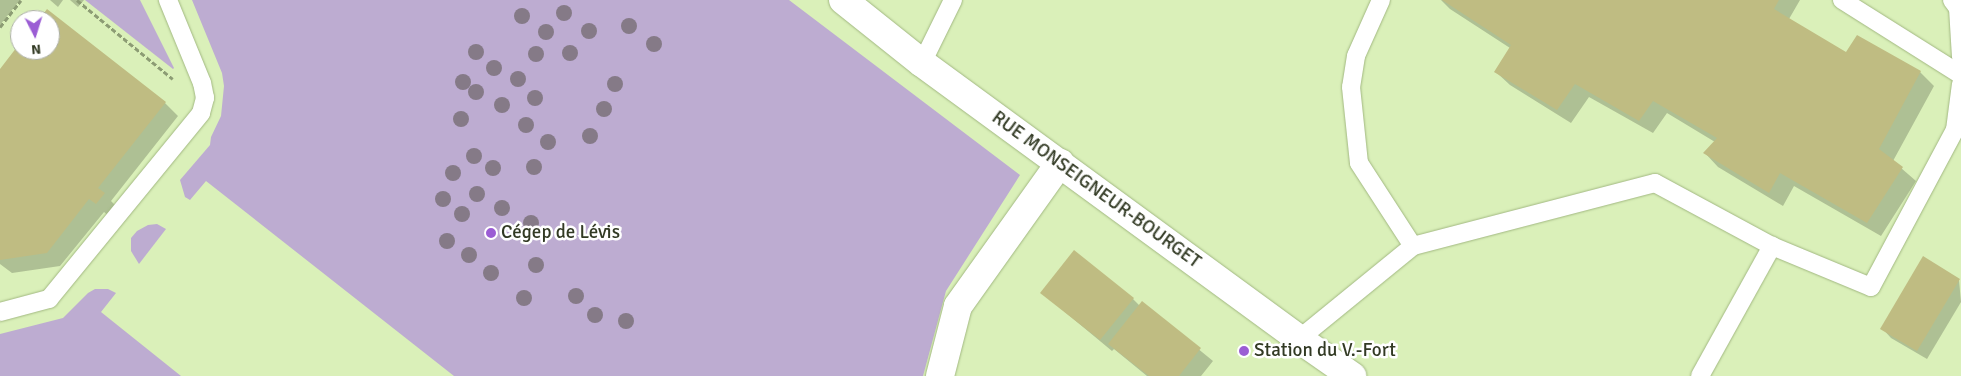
<!DOCTYPE html>
<html>
<head>
<meta charset="utf-8">
<style>
  body { margin:0 }
  #map { position:relative; width:1961px; height:376px; overflow:hidden; background:#daf0b9; font-family:Signika,sans-serif }
  div>[style] { position:absolute }
  [style*='--x'] { left:calc(var(--x)*1px); top:calc(var(--y)*1px); width:calc(var(--w)*1px); rotate:calc(var(--a)*1deg) }
  .green>* { inset:0; background:#bdacd1 }
  .shadow>* { inset:0; background:#0003 }
  .building>* { inset:0; background:#bfbc82 }
  .path>* { height:3px; margin-top:-1.5px; transform-origin:0; background:repeating-linear-gradient(90deg,#8c9c74 0 5px,transparent 0 7.5px) }
  .roads { filter:drop-shadow(0 0 1px #a2b882) drop-shadow(0 0 1px #a2b882) }
  .lane>* { height:18px; margin:-9px; padding:0 9px; transform-origin:9px; border-radius:9px; background:#fff }
  .street>* { height:28px; margin:-14px; padding:0 14px; transform-origin:14px; border-radius:14px; background:#fff }
  .secondary>* { height:28px; margin:-14px; padding:0 14px; transform-origin:14px; border-radius:14px; background:#fff }
  .trees>* { width:16px; height:16px; margin:-8px; border-radius:50%; background:#857a87 }
  .dots>* { width:14px; height:14px; translate:-50% -50%; box-sizing:border-box; border:2px solid #fff; border-radius:50% }
  span { translate:-50% -50%; white-space:nowrap; text-align:center; line-height:1.15; -webkit-text-stroke:5px #fff; paint-order:stroke }
  .street-label { font-size:19px; color:#323a24 }
  .poi-label { font-size:19px; color:#323a24 }
  .left { translate:0 -50%; text-align:left }
  .north { position:absolute; left:10px; top:10px; width:50px; height:50px; box-sizing:border-box; background:#fff; border:1px solid #adb0a7; border-radius:50%; rotate:175deg; font-size:14px; font-weight:700; line-height:20px; text-align:center; color:#323a24 }
  .north::after { content:''; display:block; margin:auto; width:18px; height:22px; background:#9b5dd4; clip-path:polygon(50% 0,100% 100%,50% 72%,0 100%) }
</style>
</head>
<body>
<div id="map">
  <div class="green">
    <div style="clip-path:polygon(85px 0,140px 0,174px 68px,173px 69px)"></div>
    <div style="clip-path:polygon(192px 0,789px 0,1020px 175px,946px 291px,923px 376px,454px 376px,206px 181px,190px 200px,185px 197px,180px 180px,210px 145px,211px 137px,221px 116px,224px 86px,222px 73px)"></div>
    <div style="clip-path:polygon(157px 224px,166px 229px,139px 264px,131px 251px,131px 238px,137px 231px,148px 225px)"></div>
    <div style="clip-path:polygon(95px 289px,108px 289px,116px 293px,101px 312px,181px 376px,0 376px,0 334px,63px 318px,88px 293px)"></div>
  </div>
  <div class="shadow">
    <div style="clip-path:polygon(0 0,20px 0,0 25px)"></div>
    <div style="clip-path:polygon(50px 0,63px 0,58px 7px)"></div>
    <div style="clip-path:polygon(70px 0,84px 0,78px 7px)"></div>
    <div style="clip-path:polygon(1441px 0,1800px 0,1789px 19px,1846px 53px,1920px 72px,1934px 86px,1893px 161px,1916px 181px,1881px 236px,1794px 186px,1783px 206px,1718px 167px,1705px 153px,1715px 142px,1667px 113px,1653px 133px,1589px 97px,1571px 123px,1510px 85px,1496px 72px,1510px 48px,1450px 9px)"></div>
    <div style="clip-path:polygon(47px 11px,165px 103px,178px 116px,111px 201px,117px 207px,110px 217px,104px 212px,60px 266px,12px 273px,0 264px,0 71px,20px 45px,20px 50px,50px 50px,50px 20px,40px 20px)"></div>
    <div style="clip-path:polygon(1959px 280px,1961px 302px,1927px 359px,1891px 338px,1882px 328px)"></div>
    <div style="clip-path:polygon(1042px 293px,1133px 299px,1140px 306px,1142px 303px,1213px 361px,1201px 376px,1147px 376px,1114px 349px,1112px 351px)"></div>
  </div>
  <div class="building">
    <div style="clip-path:polygon(1442px 0,1779px 0,1774px 9px,1846px 52px,1857px 35px,1921px 71px,1879px 149px,1903px 167px,1867px 223px,1780px 173px,1769px 193px,1703px 153px,1717px 138px,1653px 101px,1639px 121px,1575px 84px,1557px 110px,1494px 72px,1511px 45px)"></div>
    <div style="clip-path:polygon(47px 9px,166px 102px,98px 188px,105px 193px,96px 204px,89px 199px,47px 253px,0 260px,0 69px,20px 43px,20px 50px,50px 50px,50px 20px,39px 20px)"></div>
    <div style="clip-path:polygon(1074px 250px,1134px 298px,1100px 340px,1040px 293px)"></div>
    <div style="clip-path:polygon(1923px 256px,1960px 279px,1917px 351px,1880px 329px)"></div>
    <div style="clip-path:polygon(1142px 301px,1201px 348px,1179px 376px,1149px 376px,1108px 344px)"></div>
  </div>
  <div class="path">
    <div style="--x:77;--y:0;--w:124;--a:39.5"></div>
    <div style="--x:0;--y:27;--w:34;--a:-52"></div>
  </div>
  <div class="roads">
    <div class="lane">
      <div style="--x:1381;--y:0;--w:61;--a:114.1"></div>
      <div style="--x:1356;--y:56;--w:31;--a:99"></div>
      <div style="--x:1351;--y:87;--w:76;--a:84"></div>
      <div style="--x:1359;--y:163;--w:99;--a:57"></div>
      <div style="--x:1842;--y:0;--w:141;--a:32.2"></div>
      <div style="--x:1952;--y:0;--w:10;--a:53"></div>
      <div style="--x:1958;--y:8;--w:49;--a:86.5"></div>
      <div style="--x:922;--y:63;--w:70;--a:-63.8"></div>
      <div style="--x:0;--y:312;--w:51;--a:-14.9"></div>
      <div style="--x:49;--y:299;--w:240;--a:-50.7"></div>
      <div style="--x:201;--y:113;--w:16;--a:-75"></div>
      <div style="--x:205;--y:98;--w:15;--a:-101"></div>
      <div style="--x:202;--y:83;--w:90;--a:-112.3"></div>
      <div style="--x:1299;--y:339;--w:147;--a:-39.2"></div>
      <div style="--x:1413;--y:246;--w:250;--a:-14.6"></div>
      <div style="--x:1655;--y:183;--w:133;--a:28.3"></div>
      <div style="--x:1772;--y:246;--w:107;--a:22.5"></div>
      <div style="--x:1871;--y:287;--w:178;--a:-61.9"></div>
      <div style="--x:1955;--y:130;--w:46;--a:-82.6"></div>
      <div style="--x:1700;--y:376;--w:149;--a:-61"></div>
    </div>
    <div class="street">
      <div style="--x:940;--y:376;--w:72;--a:-75.6"></div>
      <div style="--x:958;--y:306;--w:176;--a:-54.5"></div>
    </div>
    <div class="secondary">
      <div style="--x:843;--y:0;--w:101;--a:38.6"></div>
      <div style="--x:922;--y:63;--w:467;--a:36.2"></div>
      <div style="--x:1299;--y:339;--w:65;--a:34.9"></div>
    </div>
  </div>
  <div class="trees">
    <div style="left:564px;top:13px"></div>
    <div style="left:522px;top:16px"></div>
    <div style="left:629px;top:26px"></div>
    <div style="left:589px;top:31px"></div>
    <div style="left:546px;top:32px"></div>
    <div style="left:654px;top:44px"></div>
    <div style="left:476px;top:52px"></div>
    <div style="left:570px;top:53px"></div>
    <div style="left:536px;top:54px"></div>
    <div style="left:494px;top:68px"></div>
    <div style="left:518px;top:79px"></div>
    <div style="left:463px;top:82px"></div>
    <div style="left:615px;top:84px"></div>
    <div style="left:476px;top:92px"></div>
    <div style="left:535px;top:98px"></div>
    <div style="left:502px;top:105px"></div>
    <div style="left:604px;top:109px"></div>
    <div style="left:461px;top:119px"></div>
    <div style="left:526px;top:125px"></div>
    <div style="left:590px;top:136px"></div>
    <div style="left:548px;top:142px"></div>
    <div style="left:474px;top:156px"></div>
    <div style="left:534px;top:167px"></div>
    <div style="left:493px;top:168px"></div>
    <div style="left:453px;top:173px"></div>
    <div style="left:477px;top:194px"></div>
    <div style="left:443px;top:199px"></div>
    <div style="left:502px;top:208px"></div>
    <div style="left:462px;top:214px"></div>
    <div style="left:531px;top:223px"></div>
    <div style="left:447px;top:241px"></div>
    <div style="left:469px;top:255px"></div>
    <div style="left:536px;top:265px"></div>
    <div style="left:491px;top:273px"></div>
    <div style="left:576px;top:296px"></div>
    <div style="left:524px;top:298px"></div>
    <div style="left:595px;top:315px"></div>
    <div style="left:626px;top:321px"></div>
  </div>
  <div class="dots">
    <div style="left:491px;top:233px;background:#9b5dd4"></div>
    <div style="left:1244px;top:351px;background:#9b5dd4"></div>
  </div>
  <div class="street-label">
    <span style="left:1096px;top:190px;rotate:36deg">RUE MONSEIGNEUR-BOURGET</span>
  </div>
  <div class="poi-label">
    <span class="left" style="left:501px;top:233px">Cégep de Lévis</span>
    <span class="left" style="left:1254px;top:351px">Station du V.-Fort</span>
  </div>
  <div class="north">N</div>
</div>
</body>
</html>
